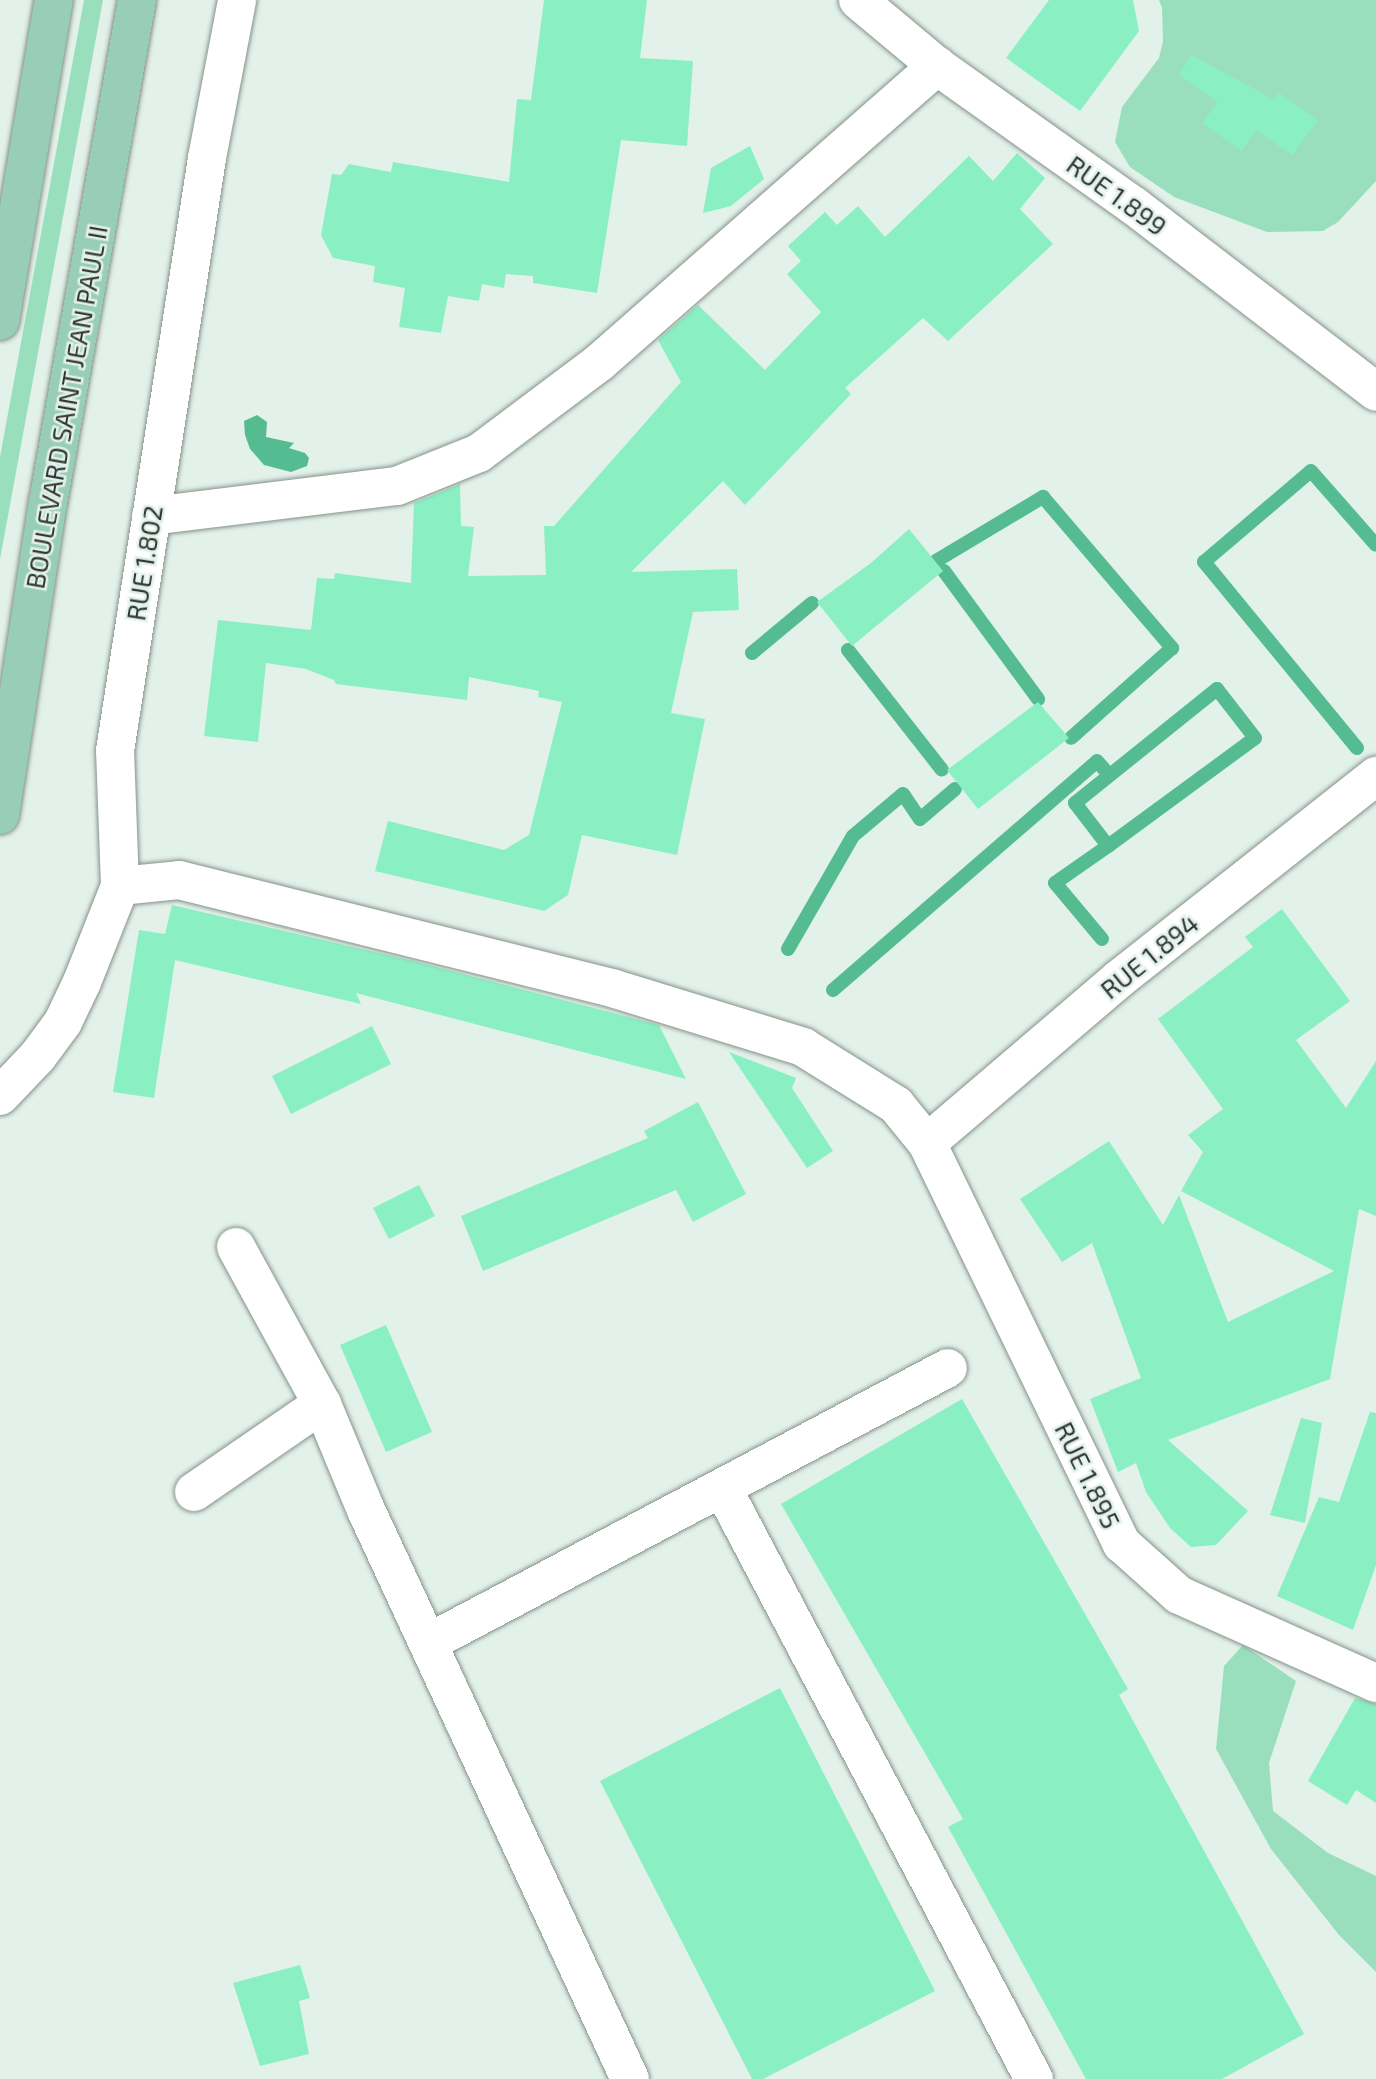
<!DOCTYPE html>
<html>
<head>
<meta charset="utf-8">
<style>
  body { margin:0 }
  #map { position:relative; width:1376px; height:2079px; overflow:hidden; background:#e2f1e9; font-family:"Exo 2",sans-serif }
  div>[style] { position:absolute }
  [style*='--x'] { left:calc(var(--x)*1px); top:calc(var(--y)*1px); width:calc(var(--w)*1px); rotate:calc(var(--a)*1deg) }
  .green>* { inset:0; background:#99dfbe }
  .water>* { inset:0; background:#55bc92 }
  .stream>* { height:14px; margin:-7px; padding:0 7px; transform-origin:7px; border-radius:7px; background:#55bc92 }
  .building>* { inset:0; background:#8af0c3 }
  .roads { filter:drop-shadow(0 0 2px #85928b) drop-shadow(0 0 2px #85928b) }
  .minor>* { height:38px; margin:-19px; padding:0 19px; transform-origin:19px; border-radius:19px; background:#fff }
  .major>* { height:38px; margin:-19px; padding:0 19px; transform-origin:19px; border-radius:19px; background:#98ceb8 }
  span { translate:-50% -50%; white-space:nowrap; text-align:center; line-height:1.15; -webkit-text-stroke:5px #e2f1e9; paint-order:stroke }
  .street-label { font-size:26px; color:#313634 }
</style>
</head>
<body>
<div id="map">
  <div class="green">
    <div style="clip-path:polygon(84px 0,103px 0,0 559px,0 457px)"></div>
    <div style="clip-path:polygon(1159px 0,1376px 0,1376px 181px,1338px 222px,1323px 231px,1267px 232px,1174px 197px,1130px 167px,1115px 142px,1122px 107px,1159px 58px,1163px 41px,1162px 8px)"></div>
    <div style="clip-path:polygon(1243px 1645px,1296px 1681px,1269px 1763px,1273px 1811px,1328px 1853px,1376px 1876px,1376px 1972px,1339px 1935px,1271px 1849px,1216px 1749px,1224px 1666px)"></div>
  </div>
  <div class="water">
    <div style="clip-path:polygon(257px 415px,267px 422px,266px 437px,294px 443px,289px 448px,305px 453px,309px 458px,307px 466px,291px 472px,264px 465px,250px 449px,245px 435px,244px 421px)"></div>
  </div>
  <div class="stream">
    <div style="--x:936;--y:561;--w:125;--a:-30.9"></div>
    <div style="--x:1043;--y:497;--w:199;--a:49.5"></div>
    <div style="--x:1172;--y:648;--w:135;--a:138.3"></div>
    <div style="--x:944;--y:571;--w:159;--a:53.7"></div>
    <div style="--x:848;--y:650;--w:152;--a:51.9"></div>
    <div style="--x:752;--y:653;--w:78;--a:-39.8"></div>
    <div style="--x:1357;--y:748;--w:241;--a:-129.4"></div>
    <div style="--x:1204;--y:562;--w:140;--a:-40.4"></div>
    <div style="--x:1311;--y:471;--w:98;--a:48.7"></div>
    <div style="--x:1102;--y:939;--w:73;--a:-130"></div>
    <div style="--x:1055;--y:883;--w:65;--a:-34.9"></div>
    <div style="--x:1108;--y:846;--w:182;--a:-36.3"></div>
    <div style="--x:1255;--y:738;--w:62;--a:-127.8"></div>
    <div style="--x:1217;--y:689;--w:182;--a:141.2"></div>
    <div style="--x:1075;--y:803;--w:54;--a:52.5"></div>
    <div style="--x:788;--y:949;--w:130;--a:-60.1"></div>
    <div style="--x:853;--y:836;--w:65;--a:-40"></div>
    <div style="--x:903;--y:794;--w:30;--a:56"></div>
    <div style="--x:920;--y:819;--w:46;--a:-40.6"></div>
    <div style="--x:833;--y:990;--w:349;--a:-40.9"></div>
    <div style="--x:1097;--y:761;--w:18;--a:49"></div>
  </div>
  <div class="building">
    <div style="clip-path:polygon(544px 0,647px 0,640px 58px,693px 61px,687px 146px,621px 140px,597px 293px,533px 283px,533px 276px,506px 274px,504px 288px,482px 284px,479px 301px,448px 296px,441px 333px,399px 327px,405px 288px,373px 282px,375px 266px,333px 258px,321px 235px,332px 174px,341px 175px,349px 164px,391px 172px,393px 162px,509px 182px,517px 99px,531px 100px)"></div>
    <div style="clip-path:polygon(1049px 0,1133px 0,1139px 31px,1080px 111px,1006px 58px)"></div>
    <div style="clip-path:polygon(1191px 55px,1273px 99px,1279px 93px,1318px 120px,1292px 155px,1256px 130px,1242px 151px,1202px 123px,1218px 102px,1179px 75px)"></div>
    <div style="clip-path:polygon(750px 146px,764px 179px,731px 206px,703px 213px,711px 168px)"></div>
    <div style="clip-path:polygon(1017px 153px,1045px 178px,1020px 209px,1053px 244px,948px 341px,923px 318px,845px 388px,851px 394px,745px 505px,723px 481px,631px 572px,737px 569px,739px 610px,693px 612px,671px 713px,705px 719px,677px 855px,582px 835px,568px 895px,544px 911px,375px 871px,388px 821px,504px 850px,529px 835px,562px 702px,538px 697px,539px 691px,469px 677px,467px 700px,336px 684px,334px 680px,306px 669px,266px 663px,258px 742px,204px 736px,218px 620px,311px 630px,317px 578px,334px 579px,335px 573px,411px 583px,414px 503px,460px 484px,461px 526px,474px 527px,468px 576px,546px 575px,544px 526px,554px 526px,681px 382px,658px 340px,698px 305px,765px 370px,821px 312px,787px 274px,801px 261px,788px 246px,825px 212px,837px 225px,858px 206px,885px 237px,969px 156px,993px 181px)"></div>
    <div style="clip-path:polygon(909px 529px,943px 571px,852px 646px,817px 602px,871px 563px)"></div>
    <div style="clip-path:polygon(1038px 702px,1069px 738px,978px 809px,947px 770px)"></div>
    <div style="clip-path:polygon(172px 905px,413px 961px,659px 1025px,686px 1079px,356px 993px,361px 1004px,175px 960px,154px 1098px,113px 1092px,139px 930px,165px 934px)"></div>
    <div style="clip-path:polygon(1282px 909px,1350px 1001px,1296px 1040px,1346px 1108px,1376px 1061px,1376px 1216px,1359px 1209px,1330px 1379px,1168px 1440px,1248px 1511px,1216px 1545px,1191px 1547px,1170px 1528px,1146px 1492px,1136px 1463px,1118px 1472px,1090px 1399px,1110px 1391px,1109px 1388px,1111px 1390px,1141px 1378px,1092px 1243px,1062px 1262px,1020px 1199px,1109px 1141px,1163px 1225px,1179px 1195px,1228px 1322px,1334px 1271px,1181px 1191px,1203px 1152px,1188px 1135px,1223px 1109px,1158px 1019px,1253px 947px,1245px 937px)"></div>
    <div style="clip-path:polygon(372px 1026px,391px 1064px,291px 1114px,272px 1076px)"></div>
    <div style="clip-path:polygon(729px 1052px,796px 1078px,792px 1088px,833px 1151px,807px 1168px)"></div>
    <div style="clip-path:polygon(698px 1102px,746px 1194px,693px 1222px,676px 1190px,483px 1271px,461px 1216px,648px 1138px,644px 1131px)"></div>
    <div style="clip-path:polygon(419px 1185px,435px 1216px,389px 1239px,373px 1208px)"></div>
    <div style="clip-path:polygon(386px 1325px,432px 1432px,386px 1452px,340px 1345px)"></div>
    <div style="clip-path:polygon(962px 1399px,1128px 1689px,1119px 1695px,1304px 2034px,1222px 2079px,1086px 2079px,948px 1827px,963px 1819px,781px 1504px)"></div>
    <div style="clip-path:polygon(1370px 1412px,1376px 1413px,1376px 1565px,1353px 1630px,1277px 1596px,1319px 1497px,1339px 1502px)"></div>
    <div style="clip-path:polygon(1301px 1418px,1322px 1423px,1305px 1523px,1270px 1515px)"></div>
    <div style="clip-path:polygon(780px 1688px,935px 1991px,763px 2079px,752px 2079px,600px 1781px)"></div>
    <div style="clip-path:polygon(1355px 1698px,1376px 1704px,1376px 1803px,1356px 1790px,1347px 1805px,1308px 1781px)"></div>
    <div style="clip-path:polygon(300px 1965px,310px 1998px,299px 2001px,309px 2054px,260px 2066px,233px 1983px)"></div>
  </div>
  <div class="roads">
    <div class="minor">
      <div style="--x:858;--y:0;--w:103;--a:39.9"></div>
      <div style="--x:937;--y:66;--w:242;--a:35.4"></div>
      <div style="--x:1134;--y:206;--w:305;--a:37.5"></div>
      <div style="--x:151;--y:516;--w:248;--a:-7"></div>
      <div style="--x:397;--y:486;--w:88;--a:-21.9"></div>
      <div style="--x:479;--y:453;--w:151;--a:-36.9"></div>
      <div style="--x:600;--y:362;--w:449;--a:-41.3"></div>
      <div style="--x:120;--y:886;--w:59;--a:-5.8"></div>
      <div style="--x:179;--y:880;--w:449;--a:14"></div>
      <div style="--x:615;--y:989;--w:197;--a:17.1"></div>
      <div style="--x:803;--y:1047;--w:110;--a:31.9"></div>
      <div style="--x:896;--y:1105;--w:49;--a:50.8"></div>
      <div style="--x:927;--y:1143;--w:446;--a:64.1"></div>
      <div style="--x:1122;--y:1544;--w:76;--a:41.8"></div>
      <div style="--x:1179;--y:1595;--w:216;--a:24.1"></div>
      <div style="--x:0;--y:1096;--w:55;--a:-46.5"></div>
      <div style="--x:38;--y:1056;--w:42;--a:-53.7"></div>
      <div style="--x:63;--y:1022;--w:44;--a:-64.6"></div>
      <div style="--x:82;--y:982;--w:103;--a:-68.4"></div>
      <div style="--x:120;--y:886;--w:135;--a:-92.1"></div>
      <div style="--x:115;--y:751;--w:600;--a:-81.18"></div>
      <div style="--x:207;--y:158;--w:161;--a:-79.2"></div>
      <div style="--x:927;--y:1143;--w:253;--a:-40.5"></div>
      <div style="--x:1119;--y:979;--w:328;--a:-38.3"></div>
      <div style="--x:236;--y:1247;--w:179;--a:61.3"></div>
      <div style="--x:322;--y:1404;--w:115;--a:67.5"></div>
      <div style="--x:366;--y:1510;--w:627;--a:65.11"></div>
      <div style="--x:723;--y:1489;--w:667;--a:62.21"></div>
      <div style="--x:194;--y:1492;--w:155;--a:-34.5"></div>
      <div style="--x:428;--y:1643;--w:588;--a:-27.87"></div>
    </div>
    <div class="major">
      <div style="--x:0;--y:321;--w:326;--a:-80.5"></div>
      <div style="--x:0;--y:815;--w:316;--a:-81.3"></div>
      <div style="--x:48;--y:503;--w:511;--a:-79.97"></div>
    </div>
  </div>
  <div class="street-label">
    <span style="left:1117px;top:195px;rotate:36deg">RUE 1.899</span>
    <span style="left:66px;top:407px;rotate:-80deg">BOULEVARD SAINT JEAN PAUL II</span>
    <span style="left:144px;top:563px;rotate:-81deg">RUE 1.802</span>
    <span style="left:1149px;top:956px;rotate:-39deg">RUE 1.894</span>
    <span style="left:1088px;top:1475px;rotate:64deg">RUE 1.895</span>
  </div>
</div>
</body>
</html>
